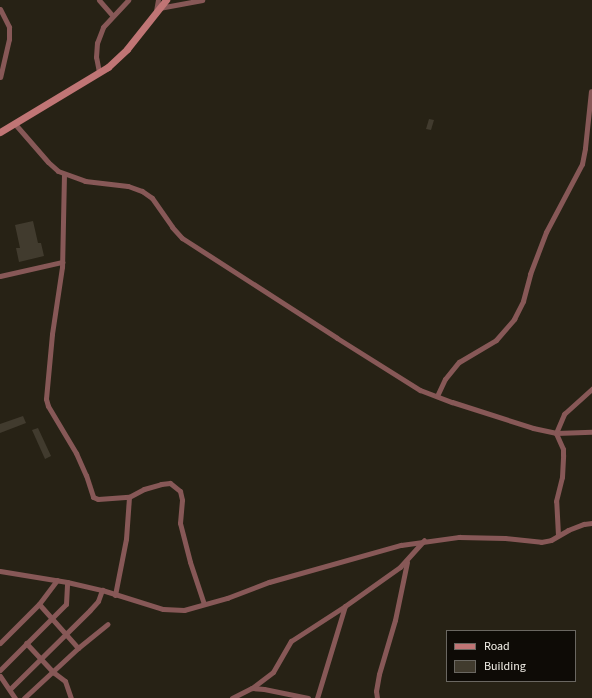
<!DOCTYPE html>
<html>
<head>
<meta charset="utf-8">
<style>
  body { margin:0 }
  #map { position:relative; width:592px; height:698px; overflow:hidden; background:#272215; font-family:"Source Sans 3",sans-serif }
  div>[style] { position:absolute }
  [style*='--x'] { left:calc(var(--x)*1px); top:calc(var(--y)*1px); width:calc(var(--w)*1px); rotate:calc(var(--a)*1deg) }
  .building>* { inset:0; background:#413b2e }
  .minor>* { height:5px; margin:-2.5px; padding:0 2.5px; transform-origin:2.5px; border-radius:2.5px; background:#875857 }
  .secondary>* { height:7px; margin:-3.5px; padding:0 3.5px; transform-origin:3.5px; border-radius:3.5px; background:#c07575 }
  span { translate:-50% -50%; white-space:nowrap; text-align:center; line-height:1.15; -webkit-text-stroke:3px #0e0b06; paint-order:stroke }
  .legend { position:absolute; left:446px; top:630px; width:130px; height:52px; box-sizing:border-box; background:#0e0b06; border:1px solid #6a6761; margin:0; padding:5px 7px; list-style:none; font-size:12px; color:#f4f1e9 }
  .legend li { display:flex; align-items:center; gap:8px; height:20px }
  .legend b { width:20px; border:1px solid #6a6761 }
</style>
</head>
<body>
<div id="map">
  <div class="building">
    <div style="clip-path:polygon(429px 119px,434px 120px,431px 130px,426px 129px)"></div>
    <div style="clip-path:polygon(33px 221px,38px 243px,41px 243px,44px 256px,19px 262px,16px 248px,20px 248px,15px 225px)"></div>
    <div style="clip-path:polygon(23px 416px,26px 423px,0 433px,0 424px)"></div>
    <div style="clip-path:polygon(38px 428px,51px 456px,45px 459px,32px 430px)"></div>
  </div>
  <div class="minor">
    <div style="--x:99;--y:0;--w:20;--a:49"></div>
    <div style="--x:159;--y:8;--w:44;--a:-10.5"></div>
    <div style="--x:0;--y:9;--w:20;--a:63"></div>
    <div style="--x:9;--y:27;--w:12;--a:90"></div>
    <div style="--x:9;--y:39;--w:39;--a:103"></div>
    <div style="--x:156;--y:11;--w:11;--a:-80"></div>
    <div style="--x:99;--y:72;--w:15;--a:-101"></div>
    <div style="--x:96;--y:57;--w:14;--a:-86"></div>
    <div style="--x:97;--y:43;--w:17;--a:-69"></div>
    <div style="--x:103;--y:27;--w:37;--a:-47"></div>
    <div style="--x:15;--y:124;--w:50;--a:49"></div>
    <div style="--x:48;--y:162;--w:13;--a:42"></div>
    <div style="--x:58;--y:171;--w:29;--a:20"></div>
    <div style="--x:85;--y:181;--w:43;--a:6.6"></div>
    <div style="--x:128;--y:186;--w:15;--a:20"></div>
    <div style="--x:142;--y:191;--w:12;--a:35"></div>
    <div style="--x:152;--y:198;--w:35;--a:55"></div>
    <div style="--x:172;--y:227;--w:15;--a:48"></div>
    <div style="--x:182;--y:238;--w:184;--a:32.8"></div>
    <div style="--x:337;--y:338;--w:98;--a:32.1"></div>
    <div style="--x:420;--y:390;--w:34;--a:21"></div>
    <div style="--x:452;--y:402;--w:85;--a:17.8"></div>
    <div style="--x:533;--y:428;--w:24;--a:12"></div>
    <div style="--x:556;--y:433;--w:36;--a:-2"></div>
    <div style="--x:64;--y:174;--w:93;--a:91.2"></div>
    <div style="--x:62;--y:267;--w:68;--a:98.5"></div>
    <div style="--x:52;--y:334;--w:65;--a:95.3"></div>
    <div style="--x:46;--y:399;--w:7;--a:74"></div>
    <div style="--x:48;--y:406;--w:55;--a:59.2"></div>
    <div style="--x:76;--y:453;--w:24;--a:66"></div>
    <div style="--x:86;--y:475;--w:23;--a:72"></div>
    <div style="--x:93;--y:497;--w:5;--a:22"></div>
    <div style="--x:98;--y:499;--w:31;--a:-4"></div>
    <div style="--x:0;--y:276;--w:64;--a:-12.7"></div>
    <div style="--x:437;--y:396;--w:19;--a:-65"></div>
    <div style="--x:445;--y:379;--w:22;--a:-51"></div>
    <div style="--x:459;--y:362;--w:43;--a:-30.7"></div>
    <div style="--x:496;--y:340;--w:28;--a:-49"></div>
    <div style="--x:514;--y:319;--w:20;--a:-63"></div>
    <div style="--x:523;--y:301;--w:28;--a:-75"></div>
    <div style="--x:530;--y:274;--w:45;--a:-69.1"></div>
    <div style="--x:546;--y:232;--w:77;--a:-62.1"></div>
    <div style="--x:582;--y:164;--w:16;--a:-79"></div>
    <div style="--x:585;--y:148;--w:57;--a:-84"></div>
    <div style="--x:558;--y:535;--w:34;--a:-93"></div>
    <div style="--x:556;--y:501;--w:25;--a:-76"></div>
    <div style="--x:562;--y:477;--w:22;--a:-87"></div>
    <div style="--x:563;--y:455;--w:6;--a:-90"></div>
    <div style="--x:563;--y:449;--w:17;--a:-114"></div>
    <div style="--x:556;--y:433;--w:21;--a:-67"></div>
    <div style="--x:564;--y:414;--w:38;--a:-42"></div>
    <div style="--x:0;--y:571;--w:68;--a:9.3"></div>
    <div style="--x:67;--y:582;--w:36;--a:13"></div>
    <div style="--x:102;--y:590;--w:64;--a:17.3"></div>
    <div style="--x:163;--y:609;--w:21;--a:3"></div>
    <div style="--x:184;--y:610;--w:45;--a:-15.6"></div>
    <div style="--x:227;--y:598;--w:45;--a:-20.9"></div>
    <div style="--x:269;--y:582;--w:137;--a:-15.7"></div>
    <div style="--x:401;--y:545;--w:59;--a:-7.9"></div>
    <div style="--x:459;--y:537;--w:46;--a:1.2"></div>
    <div style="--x:505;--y:538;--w:36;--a:6"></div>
    <div style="--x:541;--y:542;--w:10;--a:-11"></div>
    <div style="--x:551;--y:540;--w:20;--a:-30"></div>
    <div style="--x:568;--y:530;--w:17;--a:-21"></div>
    <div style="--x:584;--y:524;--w:8;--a:-7"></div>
    <div style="--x:115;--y:595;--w:57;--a:-78.9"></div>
    <div style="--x:126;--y:539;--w:42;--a:-85.9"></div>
    <div style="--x:129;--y:497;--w:17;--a:-28"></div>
    <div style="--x:144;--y:489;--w:18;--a:-16"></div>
    <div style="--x:161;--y:484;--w:9;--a:-6"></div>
    <div style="--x:170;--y:483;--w:13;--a:39"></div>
    <div style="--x:180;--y:491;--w:9;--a:77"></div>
    <div style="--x:182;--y:500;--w:23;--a:95"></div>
    <div style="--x:180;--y:523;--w:40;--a:75.6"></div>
    <div style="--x:190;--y:562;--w:44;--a:71.6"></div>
    <div style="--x:39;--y:604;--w:59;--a:48.4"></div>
    <div style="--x:0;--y:643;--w:55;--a:-45"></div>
    <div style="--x:39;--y:604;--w:30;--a:-53"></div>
    <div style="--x:26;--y:643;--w:40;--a:47"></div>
    <div style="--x:53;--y:672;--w:15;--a:37"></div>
    <div style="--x:65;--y:681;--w:18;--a:71"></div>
    <div style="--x:0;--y:670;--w:93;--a:-45"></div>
    <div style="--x:66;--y:604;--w:22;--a:-87"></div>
    <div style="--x:0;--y:676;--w:27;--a:56"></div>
    <div style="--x:252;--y:688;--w:26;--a:-37"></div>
    <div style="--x:273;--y:672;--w:36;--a:-60"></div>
    <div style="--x:291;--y:641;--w:64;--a:-32.9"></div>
    <div style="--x:345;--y:606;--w:67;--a:-35.3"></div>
    <div style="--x:400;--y:567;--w:36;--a:-48"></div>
    <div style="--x:10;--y:689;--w:112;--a:-44.6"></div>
    <div style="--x:90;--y:610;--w:12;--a:-48"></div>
    <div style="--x:98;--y:601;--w:12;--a:-70"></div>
    <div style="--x:24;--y:698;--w:74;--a:-42.8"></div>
    <div style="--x:78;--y:648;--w:38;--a:-39"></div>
    <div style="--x:232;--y:698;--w:22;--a:-27"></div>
    <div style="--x:252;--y:688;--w:12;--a:5"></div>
    <div style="--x:264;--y:689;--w:45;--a:11.6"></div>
    <div style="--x:317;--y:698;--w:96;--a:-73.1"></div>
    <div style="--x:377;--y:698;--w:7;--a:-98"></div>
    <div style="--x:376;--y:691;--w:17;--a:-80"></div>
    <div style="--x:379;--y:674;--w:56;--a:-73.5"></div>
    <div style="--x:395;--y:620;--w:59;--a:-78.3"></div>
  </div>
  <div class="secondary">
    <div style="--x:0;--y:132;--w:126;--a:-31"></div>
    <div style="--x:108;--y:67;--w:26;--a:-43"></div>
    <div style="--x:127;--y:49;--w:63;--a:-51.5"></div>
  </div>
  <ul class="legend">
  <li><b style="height:5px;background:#c07575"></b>Road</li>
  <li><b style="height:11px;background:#413b2e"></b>Building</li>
  </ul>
</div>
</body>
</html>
